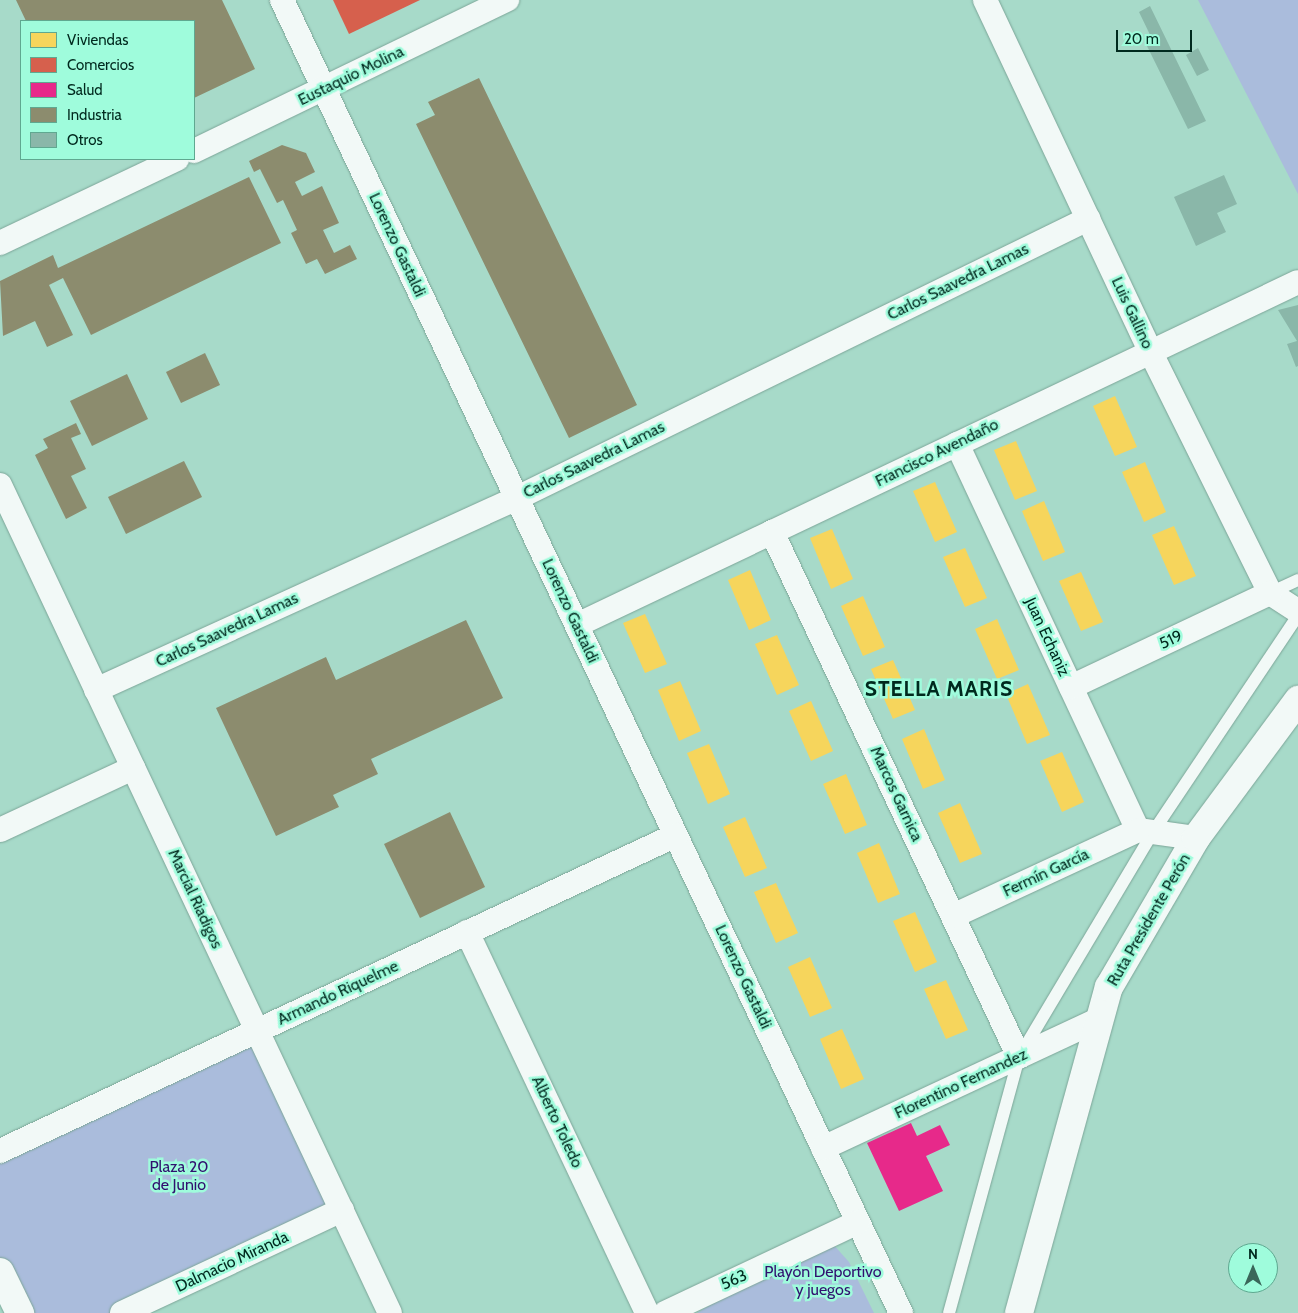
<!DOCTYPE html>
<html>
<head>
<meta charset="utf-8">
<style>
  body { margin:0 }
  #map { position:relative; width:1298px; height:1313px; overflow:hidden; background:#a7dac9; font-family:Cabin,sans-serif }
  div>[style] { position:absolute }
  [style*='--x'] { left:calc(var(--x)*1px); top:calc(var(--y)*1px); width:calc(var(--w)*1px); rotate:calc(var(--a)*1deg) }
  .green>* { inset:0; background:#aabcdc }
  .homes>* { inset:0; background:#f6d55c }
  .shops>* { inset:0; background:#d6604d }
  .health>* { inset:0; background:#e7298a }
  .industry>* { inset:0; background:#8c8c6e }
  .building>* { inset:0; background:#8ab7a9 }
  .roads { filter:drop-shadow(0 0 1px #7ca598) drop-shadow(0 0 1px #7ca598) }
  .service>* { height:12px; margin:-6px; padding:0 6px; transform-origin:6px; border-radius:6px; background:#f2f9f7 }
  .minor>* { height:24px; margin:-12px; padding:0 12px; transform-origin:12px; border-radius:12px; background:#f2f9f7 }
  .secondary>* { height:28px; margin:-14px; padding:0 14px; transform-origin:14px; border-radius:14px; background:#f2f9f7 }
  span { translate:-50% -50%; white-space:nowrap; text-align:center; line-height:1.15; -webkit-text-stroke:5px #9ffcdc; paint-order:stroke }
  .street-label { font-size:16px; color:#00291e }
  .park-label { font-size:16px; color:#31116f }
  .district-label { font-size:21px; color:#00291e; font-weight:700; letter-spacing:1px }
  .legend { position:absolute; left:20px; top:20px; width:175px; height:140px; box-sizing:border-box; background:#9ffcdc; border:1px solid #5fa890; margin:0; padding:6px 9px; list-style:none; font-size:15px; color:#00291e }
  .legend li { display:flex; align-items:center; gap:10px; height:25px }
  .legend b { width:25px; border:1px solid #5fa890 }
  .north { position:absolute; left:1228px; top:1243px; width:50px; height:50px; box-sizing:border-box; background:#9ffcdc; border:1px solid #5fa890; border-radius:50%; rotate:0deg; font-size:14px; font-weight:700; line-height:20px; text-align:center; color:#00291e }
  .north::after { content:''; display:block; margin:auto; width:18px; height:22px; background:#3a675a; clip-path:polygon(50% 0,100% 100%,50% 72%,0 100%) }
  .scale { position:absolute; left:1116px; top:30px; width:76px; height:22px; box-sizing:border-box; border:2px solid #00291e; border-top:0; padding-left:6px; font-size:15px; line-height:18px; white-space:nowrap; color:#00291e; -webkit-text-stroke:4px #9ffcdc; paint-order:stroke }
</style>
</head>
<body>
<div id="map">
  <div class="green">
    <div style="clip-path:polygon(1198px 0,1298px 0,1298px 194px)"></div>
    <div style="clip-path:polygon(257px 1031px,342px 1210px,122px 1313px,20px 1313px,0 1272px,0 1151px)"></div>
    <div style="clip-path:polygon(832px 1243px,849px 1262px,874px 1313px,697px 1313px,739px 1287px)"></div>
  </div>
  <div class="homes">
    <div style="clip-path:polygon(1115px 396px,1137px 447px,1115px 456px,1093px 406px)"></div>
    <div style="clip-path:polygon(1016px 441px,1037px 491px,1015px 500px,994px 450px)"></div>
    <div style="clip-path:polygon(1145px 462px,1166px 512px,1144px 522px,1122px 472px)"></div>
    <div style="clip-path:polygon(935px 482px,957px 532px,935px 542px,913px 491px)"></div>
    <div style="clip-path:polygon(1044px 501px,1065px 552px,1043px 561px,1022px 511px)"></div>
    <div style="clip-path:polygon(1174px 526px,1196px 576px,1174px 585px,1152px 535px)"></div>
    <div style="clip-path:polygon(832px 529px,853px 579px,831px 589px,810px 538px)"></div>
    <div style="clip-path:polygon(965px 548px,987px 598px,965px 607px,943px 557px)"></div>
    <div style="clip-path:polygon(750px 570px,771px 620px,749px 630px,728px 580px)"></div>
    <div style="clip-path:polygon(1081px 572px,1103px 622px,1081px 631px,1059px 581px)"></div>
    <div style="clip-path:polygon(863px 596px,885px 647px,863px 656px,841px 606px)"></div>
    <div style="clip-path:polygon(645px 614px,667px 664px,645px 673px,623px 623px)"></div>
    <div style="clip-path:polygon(997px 619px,1019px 670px,997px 679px,975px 629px)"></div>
    <div style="clip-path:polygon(777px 635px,799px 685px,777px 695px,755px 644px)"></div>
    <div style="clip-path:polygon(893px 660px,915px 710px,893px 719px,871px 669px)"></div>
    <div style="clip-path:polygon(680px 681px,701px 731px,679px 741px,658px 690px)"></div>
    <div style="clip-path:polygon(1028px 684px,1050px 735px,1027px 744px,1006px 694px)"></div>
    <div style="clip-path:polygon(811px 701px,833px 751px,811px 761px,789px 711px)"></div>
    <div style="clip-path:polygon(924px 729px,945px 780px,923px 789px,902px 739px)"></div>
    <div style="clip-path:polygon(709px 744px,730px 794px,708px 804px,687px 753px)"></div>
    <div style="clip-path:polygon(1062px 752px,1084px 802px,1062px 812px,1040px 761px)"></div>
    <div style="clip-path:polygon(846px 774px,867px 825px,845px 834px,823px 784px)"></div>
    <div style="clip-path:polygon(960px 803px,982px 854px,960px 863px,938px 813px)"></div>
    <div style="clip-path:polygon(745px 817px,767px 868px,745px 877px,723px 827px)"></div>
    <div style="clip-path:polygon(879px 843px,900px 894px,878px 903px,857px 853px)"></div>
    <div style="clip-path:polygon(776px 883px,798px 933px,776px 943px,754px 892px)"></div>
    <div style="clip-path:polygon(915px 912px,937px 962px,915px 972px,893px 921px)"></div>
    <div style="clip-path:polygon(810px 957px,832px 1008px,810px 1017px,788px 967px)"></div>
    <div style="clip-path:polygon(946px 980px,968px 1030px,946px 1039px,924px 989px)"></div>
    <div style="clip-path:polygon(842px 1029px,864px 1079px,841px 1089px,820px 1039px)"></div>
  </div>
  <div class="shops">
    <div style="clip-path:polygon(333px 0,420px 0,349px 34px)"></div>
  </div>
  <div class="health">
    <div style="clip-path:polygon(911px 1123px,917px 1136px,940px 1125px,950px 1145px,926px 1156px,943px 1191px,899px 1211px,867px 1143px)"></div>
  </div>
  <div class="industry">
    <div style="clip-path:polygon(16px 0,222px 0,255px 69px,194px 98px,194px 21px,26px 21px)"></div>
    <div style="clip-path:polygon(479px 78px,637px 405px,569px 438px,416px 124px,435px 115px,428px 102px)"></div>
    <div style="clip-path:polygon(282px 145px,306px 153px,315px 172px,295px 182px,302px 196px,322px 186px,339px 223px,323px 230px,334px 253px,350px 245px,357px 259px,325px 274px,317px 259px,306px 264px,291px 233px,297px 230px,283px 200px,277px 203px,260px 169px,254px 172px,249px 161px)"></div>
    <div style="clip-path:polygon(249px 177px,281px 243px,91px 335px,63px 278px,49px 285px,73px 335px,47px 347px,35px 321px,3px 336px,0 281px,53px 255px,58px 268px)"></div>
    <div style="clip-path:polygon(205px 353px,220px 385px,181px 403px,166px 372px)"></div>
    <div style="clip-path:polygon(127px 374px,148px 419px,92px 446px,70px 401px)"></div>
    <div style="clip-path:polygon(76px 423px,81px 434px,71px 438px,86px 469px,71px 476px,87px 508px,66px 519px,35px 455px,48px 448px,43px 439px)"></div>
    <div style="clip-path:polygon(184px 461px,202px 497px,126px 534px,108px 497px)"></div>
    <div style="clip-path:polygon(466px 620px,503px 698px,371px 759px,378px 774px,333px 795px,339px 807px,276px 836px,216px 708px,326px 657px,336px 680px)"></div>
    <div style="clip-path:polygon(450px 812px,485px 887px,420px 918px,384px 844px)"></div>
  </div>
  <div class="building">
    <div style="clip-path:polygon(1150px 6px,1206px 121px,1188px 129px,1147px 46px,1154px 43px,1139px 12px)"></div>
    <div style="clip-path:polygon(1198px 48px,1209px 70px,1197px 76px,1186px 55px)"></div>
    <div style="clip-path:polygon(1224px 175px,1237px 204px,1217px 213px,1226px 232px,1196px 246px,1174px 197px)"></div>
    <div style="clip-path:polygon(1298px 305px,1298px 366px,1296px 367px,1287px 344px,1297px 341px,1278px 310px)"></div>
  </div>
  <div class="roads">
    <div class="service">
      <div style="--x:1270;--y:593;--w:31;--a:-25"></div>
      <div style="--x:949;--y:1313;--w:265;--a:-74.7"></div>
      <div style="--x:1019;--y:1057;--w:262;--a:-59.2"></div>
      <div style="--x:1153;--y:832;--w:261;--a:-56.2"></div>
    </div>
    <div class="minor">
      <div style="--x:282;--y:0;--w:1452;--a:64.76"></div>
      <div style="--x:985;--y:0;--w:388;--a:64.8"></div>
      <div style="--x:1150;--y:351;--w:270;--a:63.6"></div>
      <div style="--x:1270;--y:593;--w:33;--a:33"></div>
      <div style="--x:194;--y:151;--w:348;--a:-25.8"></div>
      <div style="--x:0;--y:243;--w:196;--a:-25.4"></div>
      <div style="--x:957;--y:444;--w:426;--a:64.9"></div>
      <div style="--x:0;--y:485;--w:915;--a:64.78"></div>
      <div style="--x:772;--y:532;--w:580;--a:64.8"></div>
      <div style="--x:577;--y:625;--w:798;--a:-25.44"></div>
      <div style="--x:1071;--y:687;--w:220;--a:-25.3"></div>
      <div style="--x:96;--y:690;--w:463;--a:-24.5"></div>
      <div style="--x:517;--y:498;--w:636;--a:-26.04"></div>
      <div style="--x:0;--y:830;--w:147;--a:-25"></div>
      <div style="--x:1138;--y:830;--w:59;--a:7.9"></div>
      <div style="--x:953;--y:916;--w:204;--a:-24.9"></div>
      <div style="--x:467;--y:932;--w:421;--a:64.7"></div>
      <div style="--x:823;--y:1148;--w:303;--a:-25"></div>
      <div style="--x:0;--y:1151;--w:746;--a:-25.05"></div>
      <div style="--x:122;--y:1313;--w:243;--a:-25.1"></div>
      <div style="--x:665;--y:1313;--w:213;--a:-25.2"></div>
    </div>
    <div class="secondary">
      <div style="--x:0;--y:1272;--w:46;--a:64"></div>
      <div style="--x:1019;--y:1313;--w:338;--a:-74.6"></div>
      <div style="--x:1109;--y:987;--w:173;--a:-59.7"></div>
      <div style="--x:1196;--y:838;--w:172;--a:-53.5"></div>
    </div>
  </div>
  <div class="street-label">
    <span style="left:351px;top:76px;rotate:-26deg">Eustaquio Molina</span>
    <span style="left:397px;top:245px;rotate:65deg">Lorenzo Gastaldi</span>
    <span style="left:958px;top:282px;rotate:-26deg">Carlos Saavedra Lamas</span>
    <span style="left:1132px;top:313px;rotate:65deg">Luis Gallino</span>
    <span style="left:937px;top:453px;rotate:-26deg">Francisco Avendaño</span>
    <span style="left:594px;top:460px;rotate:-26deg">Carlos Saavedra Lamas</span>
    <span style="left:570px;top:611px;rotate:65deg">Lorenzo Gastaldi</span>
    <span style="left:227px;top:630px;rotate:-25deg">Carlos Saavedra Lamas</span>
    <span style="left:1047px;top:637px;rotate:65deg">Juan Echaniz</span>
    <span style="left:1171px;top:640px;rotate:-25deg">519</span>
    <span style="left:896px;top:794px;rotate:65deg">Marcos Garnica</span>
    <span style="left:1046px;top:873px;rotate:-25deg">Fermín García</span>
    <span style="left:195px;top:899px;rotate:65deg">Marcial Riadigos</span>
    <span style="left:1149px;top:920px;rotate:-60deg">Ruta Presidente Perón</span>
    <span style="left:743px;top:977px;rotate:65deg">Lorenzo Gastaldi</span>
    <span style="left:338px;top:993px;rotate:-25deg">Armando Riquelme</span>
    <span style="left:961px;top:1084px;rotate:-25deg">Florentino Fernandez</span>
    <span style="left:557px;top:1122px;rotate:65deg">Alberto Toledo</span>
    <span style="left:232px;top:1262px;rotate:-25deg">Dalmacio Miranda</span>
    <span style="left:734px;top:1280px;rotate:-25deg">563</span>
  </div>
  <div class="park-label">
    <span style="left:179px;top:1176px">Plaza 20<br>de Junio</span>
    <span style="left:823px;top:1281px">Playón Deportivo<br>y juegos</span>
  </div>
  <div class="district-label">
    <span style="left:939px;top:689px">STELLA MARIS</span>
  </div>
  <ul class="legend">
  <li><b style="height:14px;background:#f6d55c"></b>Viviendas</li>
  <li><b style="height:14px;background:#d6604d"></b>Comercios</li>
  <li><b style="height:14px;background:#e7298a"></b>Salud</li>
  <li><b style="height:14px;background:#8c8c6e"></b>Industria</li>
  <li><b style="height:14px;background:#8ab7a9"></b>Otros</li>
  </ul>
  <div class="north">N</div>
  <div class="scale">20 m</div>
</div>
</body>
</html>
